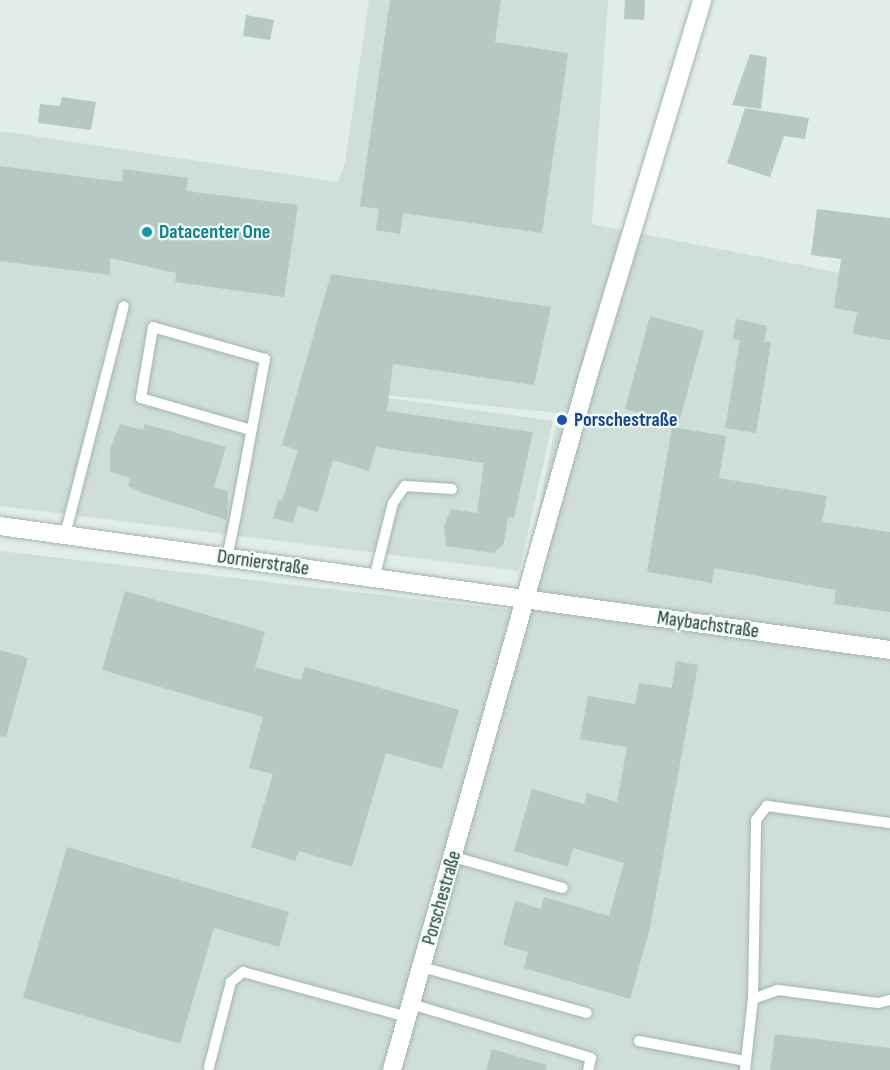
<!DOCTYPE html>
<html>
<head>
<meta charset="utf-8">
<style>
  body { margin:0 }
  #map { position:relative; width:890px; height:1070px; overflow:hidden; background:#e1eee7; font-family:"Sofia Sans Condensed",sans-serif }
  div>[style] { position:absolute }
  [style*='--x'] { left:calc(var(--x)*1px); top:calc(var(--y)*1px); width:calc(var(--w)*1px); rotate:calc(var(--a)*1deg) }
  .built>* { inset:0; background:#cfded6 }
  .building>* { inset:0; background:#b6c9c0 }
  .roads { filter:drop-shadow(0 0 2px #a3b7ae) drop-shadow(0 0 2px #a3b7ae) }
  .lane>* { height:10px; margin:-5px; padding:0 5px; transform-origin:5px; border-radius:5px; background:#fff }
  .street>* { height:18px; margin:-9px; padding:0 9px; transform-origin:9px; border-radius:9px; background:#fff }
  .dots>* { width:16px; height:16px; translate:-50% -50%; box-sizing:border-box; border:3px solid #f2faf6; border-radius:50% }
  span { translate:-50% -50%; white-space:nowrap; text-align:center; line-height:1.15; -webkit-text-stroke:4.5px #f2faf6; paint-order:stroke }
  .culture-label { font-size:20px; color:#0d838f; font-weight:700 }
  .left { translate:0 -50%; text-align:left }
  .transit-label { font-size:20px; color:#164399; font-weight:700 }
  .street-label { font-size:20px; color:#1f4135 }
</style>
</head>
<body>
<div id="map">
  <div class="built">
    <div style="clip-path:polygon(369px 0,608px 0,592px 224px,872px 279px,890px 233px,890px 1070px,0 1070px,0 551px,512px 610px,526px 575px,558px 413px,309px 387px,553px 421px,519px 571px,0 506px,0 131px,338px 182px,345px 163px)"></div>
  </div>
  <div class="building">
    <div style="clip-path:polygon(390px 0,501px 0,495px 42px,568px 53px,542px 233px,403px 213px,400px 234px,376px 230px,379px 209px,360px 206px)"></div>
    <div style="clip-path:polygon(625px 0,645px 0,644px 20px,624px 19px)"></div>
    <div style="clip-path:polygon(246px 15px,274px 20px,270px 40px,243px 36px)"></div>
    <div style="clip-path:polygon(750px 54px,767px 57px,761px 109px,732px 105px)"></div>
    <div style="clip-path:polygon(62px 97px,96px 102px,91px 130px,38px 123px,40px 104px,60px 106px)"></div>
    <div style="clip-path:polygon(745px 108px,809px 118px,805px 139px,784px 136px,770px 177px,727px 163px)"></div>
    <div style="clip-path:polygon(0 166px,122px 182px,123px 169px,188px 178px,186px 191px,298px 205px,284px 297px,175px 282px,176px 273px,110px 258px,110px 275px,0 261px)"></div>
    <div style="clip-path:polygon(817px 209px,890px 218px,890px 340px,853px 334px,857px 312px,834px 308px,841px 259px,811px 255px)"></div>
    <div style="clip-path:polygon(331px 274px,551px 307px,534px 385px,393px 364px,387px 411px,533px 432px,514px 518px,508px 517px,504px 544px,493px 553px,446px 546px,444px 526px,451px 509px,477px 513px,484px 463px,376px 447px,369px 471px,333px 460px,318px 512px,298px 506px,293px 523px,273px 518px,278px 500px,294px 504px,282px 501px,298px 450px,282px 445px)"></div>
    <div style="clip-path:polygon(650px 316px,704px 331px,679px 423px,625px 409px)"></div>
    <div style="clip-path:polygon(736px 319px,767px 326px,764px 342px,771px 342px,756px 433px,725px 428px,740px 340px,733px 339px)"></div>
    <div style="clip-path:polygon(120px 424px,143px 430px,145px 424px,226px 447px,214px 487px,228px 491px,227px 520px,143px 493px,128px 486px,130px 478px,110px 472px,110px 448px)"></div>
    <div style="clip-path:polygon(672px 427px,726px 436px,719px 478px,827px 496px,822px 522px,890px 532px,890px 612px,834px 604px,836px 590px,714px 568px,712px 583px,647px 572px)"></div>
    <div style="clip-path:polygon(125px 591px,265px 632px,255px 667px,301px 680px,305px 667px,459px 710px,442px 769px,386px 753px,352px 867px,299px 851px,295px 861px,251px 847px,273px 774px,249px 768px,263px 717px,102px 670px)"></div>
    <div style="clip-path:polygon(0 650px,28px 658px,6px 737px,0 736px)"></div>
    <div style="clip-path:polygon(676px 661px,698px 665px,650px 928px,630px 999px,524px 968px,528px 952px,503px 945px,515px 901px,541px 909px,544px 897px,609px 916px,624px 863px,573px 848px,568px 867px,514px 851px,532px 789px,584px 804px,587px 793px,617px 802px,627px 747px,580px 739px,588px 696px,635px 704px,639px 683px,672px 688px)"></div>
    <div style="clip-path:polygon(67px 847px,289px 912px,279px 947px,214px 928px,180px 1044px,23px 998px)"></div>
    <div style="clip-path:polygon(775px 1034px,890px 1048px,890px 1070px,770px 1070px)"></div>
    <div style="clip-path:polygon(492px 1049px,547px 1065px,546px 1070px,486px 1070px)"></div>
  </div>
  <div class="roads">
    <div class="lane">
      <div style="--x:65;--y:535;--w:236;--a:-75.6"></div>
      <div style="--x:227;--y:558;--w:45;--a:-78.4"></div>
      <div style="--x:236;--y:514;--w:158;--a:-79.4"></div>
      <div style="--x:265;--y:359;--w:116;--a:-164.1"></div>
      <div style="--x:153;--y:327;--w:72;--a:99.6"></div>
      <div style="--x:141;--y:398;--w:115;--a:16.2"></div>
      <div style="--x:374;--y:579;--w:78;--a:-76"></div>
      <div style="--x:393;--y:503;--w:21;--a:-55"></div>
      <div style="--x:405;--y:486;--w:47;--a:3.7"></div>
      <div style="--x:454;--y:857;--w:113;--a:15.9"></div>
      <div style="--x:422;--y:967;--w:171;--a:15.6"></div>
      <div style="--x:753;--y:999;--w:179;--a:-89"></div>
      <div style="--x:756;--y:820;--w:18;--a:-52"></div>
      <div style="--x:767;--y:806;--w:124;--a:7.9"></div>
      <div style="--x:411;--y:1004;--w:188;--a:16.7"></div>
      <div style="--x:591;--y:1058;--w:12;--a:104"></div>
      <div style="--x:639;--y:1041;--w:109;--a:10.6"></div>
      <div style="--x:209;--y:1067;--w:88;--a:-75.5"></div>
      <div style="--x:231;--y:982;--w:16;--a:-40"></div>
      <div style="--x:243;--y:972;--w:171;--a:15.3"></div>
      <div style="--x:745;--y:1070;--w:71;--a:-83.6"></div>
      <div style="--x:753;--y:999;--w:27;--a:-20"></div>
      <div style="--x:778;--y:990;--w:101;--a:7.4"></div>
      <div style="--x:878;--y:1003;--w:12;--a:-14"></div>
    </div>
    <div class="street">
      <div style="--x:0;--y:526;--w:899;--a:7.93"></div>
      <div style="--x:392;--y:1070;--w:724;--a:-74.22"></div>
      <div style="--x:589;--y:373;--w:390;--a:-73.1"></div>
    </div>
  </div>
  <div class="dots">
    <div style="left:147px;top:232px;background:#0f9aa8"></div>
    <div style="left:562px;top:420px;background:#1a4fb4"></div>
  </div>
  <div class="culture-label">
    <span class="left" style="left:159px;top:232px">Datacenter One</span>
  </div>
  <div class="transit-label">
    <span class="left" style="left:574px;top:420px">Porschestraße</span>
  </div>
  <div class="street-label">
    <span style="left:263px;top:563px;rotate:8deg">Dornierstraße</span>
    <span style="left:708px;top:625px;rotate:8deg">Maybachstraße</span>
    <span style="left:442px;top:898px;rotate:-74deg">Porschestraße</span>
  </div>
</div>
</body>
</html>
